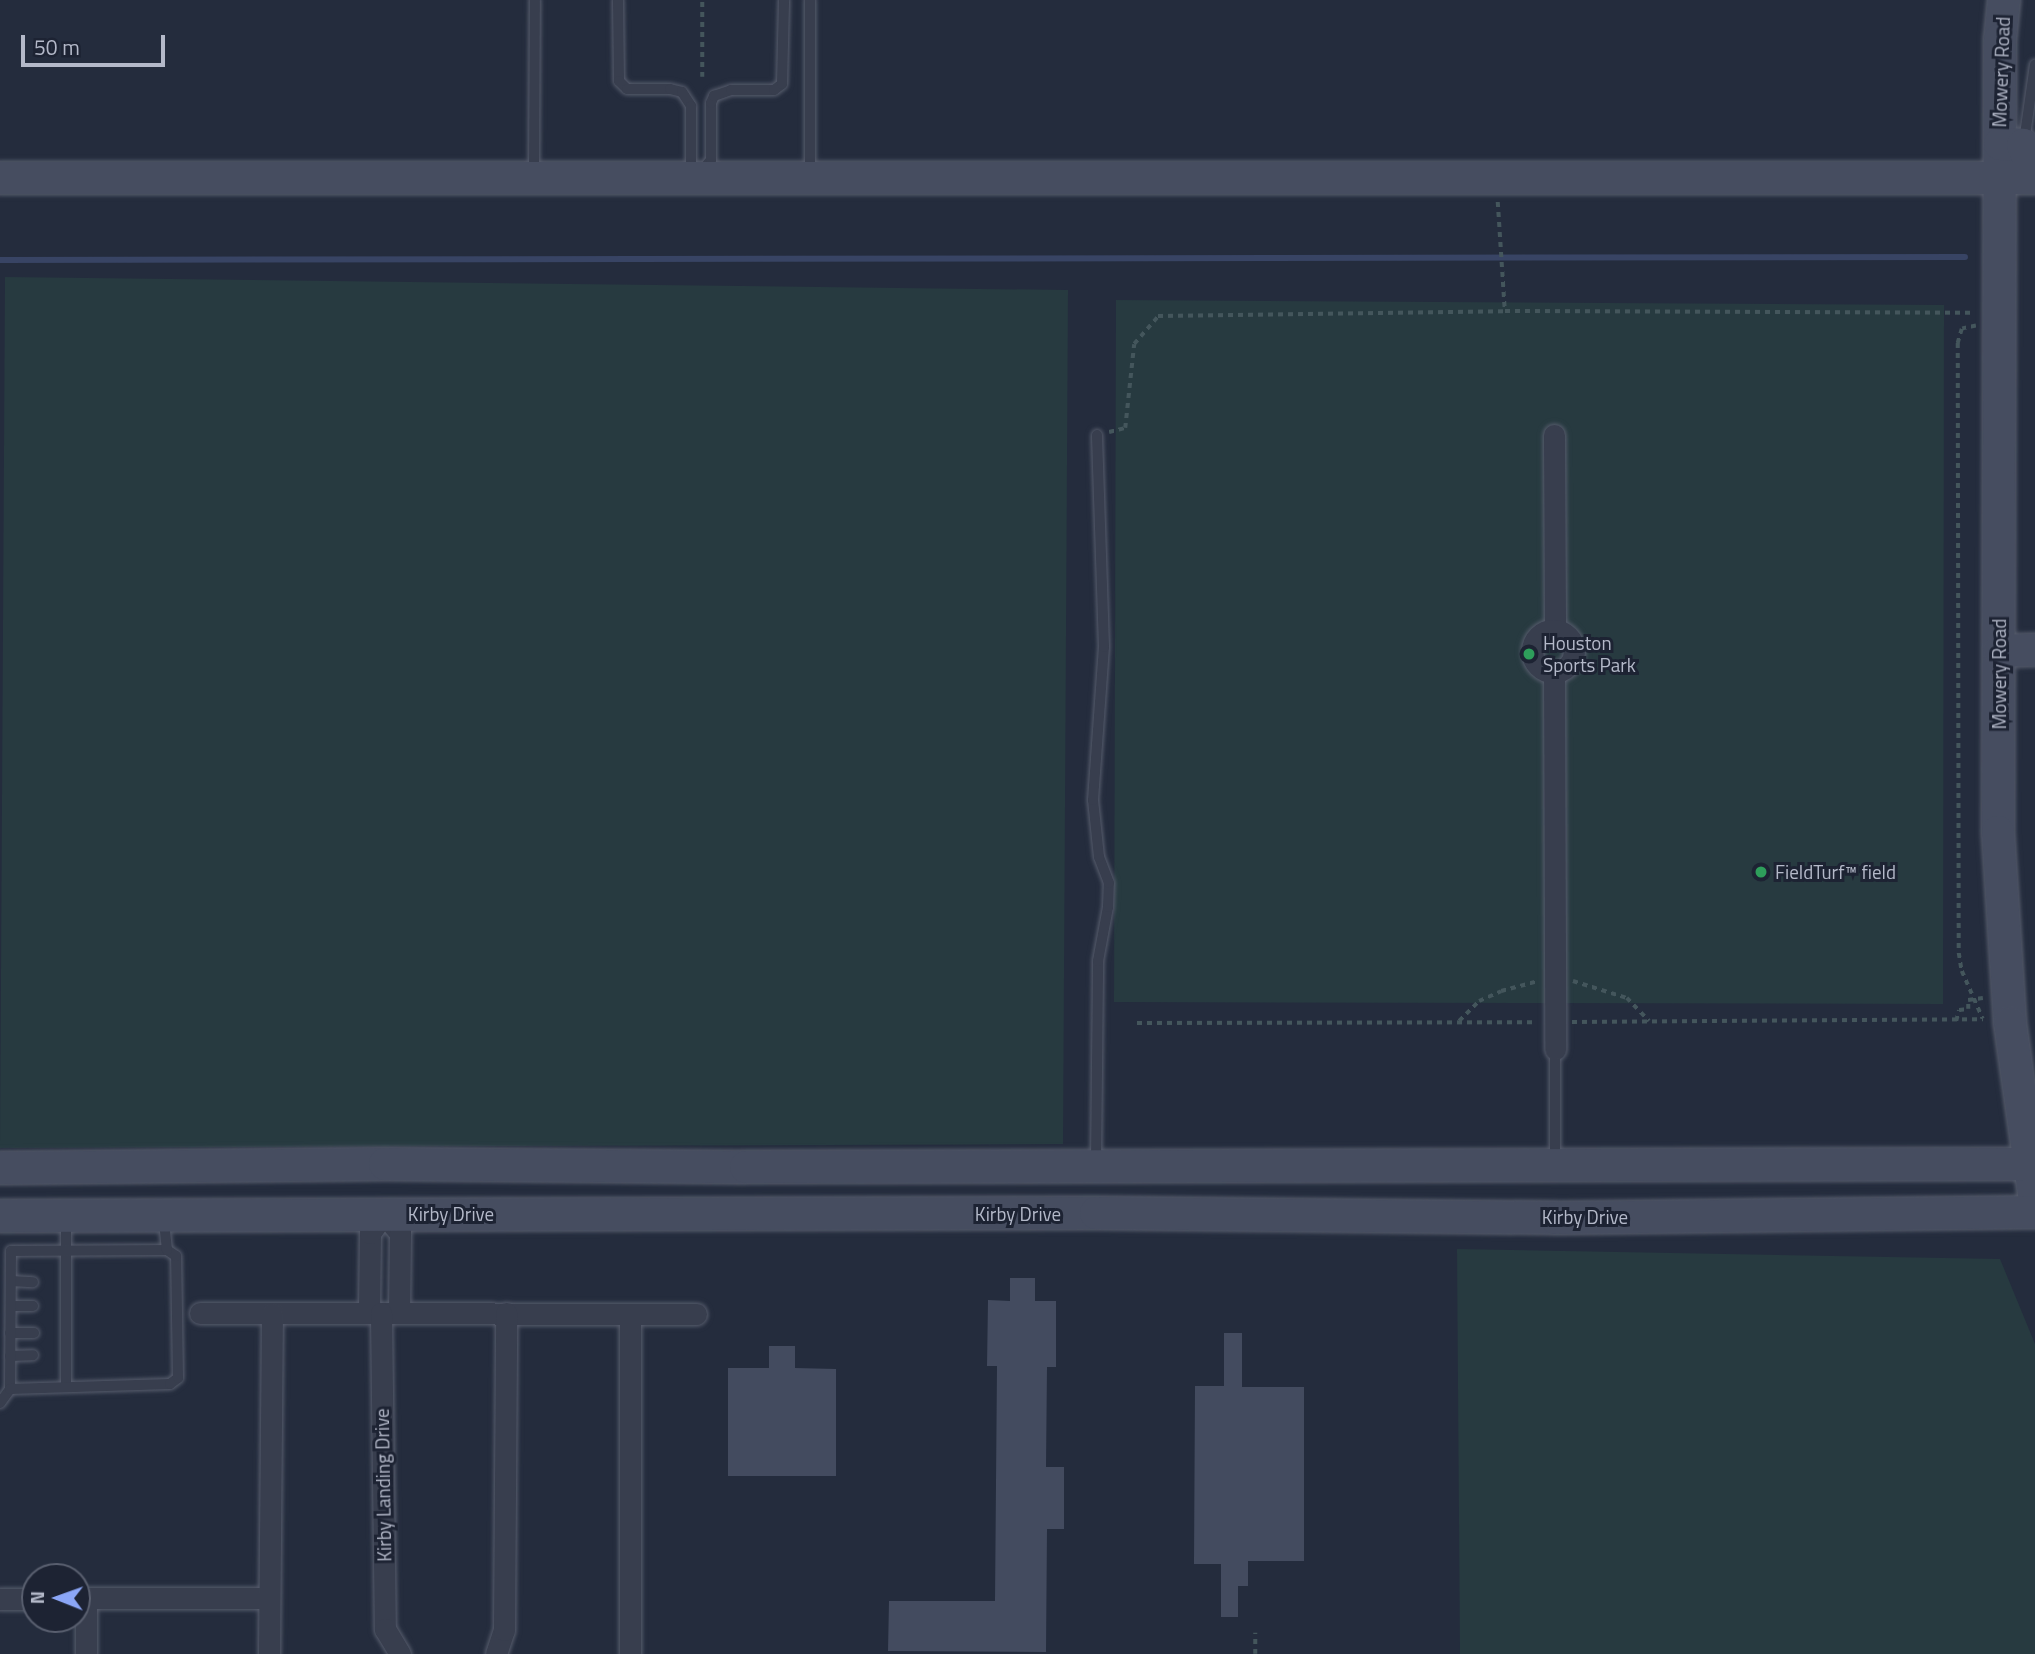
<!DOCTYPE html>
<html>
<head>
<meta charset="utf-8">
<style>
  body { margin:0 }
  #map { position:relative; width:2035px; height:1654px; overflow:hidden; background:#242c3d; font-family:"Titillium Web",sans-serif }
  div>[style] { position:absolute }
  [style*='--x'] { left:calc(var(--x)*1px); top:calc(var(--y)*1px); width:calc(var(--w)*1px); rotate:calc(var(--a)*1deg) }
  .green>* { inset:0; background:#273a40 }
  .stream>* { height:6px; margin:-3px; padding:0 3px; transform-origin:3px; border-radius:3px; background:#384464 }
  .building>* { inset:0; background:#434b5f }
  .path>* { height:3.5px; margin-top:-1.75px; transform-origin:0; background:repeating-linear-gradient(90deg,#44565c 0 5px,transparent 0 10px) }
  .roads { filter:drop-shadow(0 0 2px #565c6c) drop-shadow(0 0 2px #565c6c) }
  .lane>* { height:10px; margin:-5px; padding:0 5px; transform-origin:5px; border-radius:5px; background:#383e4e }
  .street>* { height:21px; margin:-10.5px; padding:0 10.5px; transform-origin:10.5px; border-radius:10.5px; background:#383e4e }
  .street>.ring { margin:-10.5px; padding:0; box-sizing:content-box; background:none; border:21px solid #383e4e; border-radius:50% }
  .secondary>* { height:32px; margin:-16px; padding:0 16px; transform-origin:16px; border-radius:16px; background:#464d60 }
  .dots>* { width:19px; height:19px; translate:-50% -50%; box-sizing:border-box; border:4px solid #1d2333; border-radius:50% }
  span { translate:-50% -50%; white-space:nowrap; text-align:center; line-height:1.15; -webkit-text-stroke:6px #1d2333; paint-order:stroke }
  .street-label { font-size:19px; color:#b4b9c9 }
  .poi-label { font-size:19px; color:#b4b9c9 }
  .left { translate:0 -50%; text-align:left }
  .north { position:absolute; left:21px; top:1563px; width:70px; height:70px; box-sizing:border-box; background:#1d2333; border:2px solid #595f6f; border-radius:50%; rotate:271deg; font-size:19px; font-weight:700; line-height:28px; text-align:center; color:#b4b9c9 }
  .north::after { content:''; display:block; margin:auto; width:24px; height:32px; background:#8ba6f7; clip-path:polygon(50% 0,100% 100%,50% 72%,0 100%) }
  .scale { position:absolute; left:21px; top:35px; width:144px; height:32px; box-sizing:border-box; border:4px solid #b4b9c9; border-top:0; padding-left:9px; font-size:21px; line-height:24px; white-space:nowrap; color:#b4b9c9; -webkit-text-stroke:5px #1d2333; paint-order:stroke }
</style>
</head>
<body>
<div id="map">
  <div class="green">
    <div style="clip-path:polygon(5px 277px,1068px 290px,1063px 1144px,0 1148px)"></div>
    <div style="clip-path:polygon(1116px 300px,1944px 305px,1943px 1004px,1114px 1002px)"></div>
    <div style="clip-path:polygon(1457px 1249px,2000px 1259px,2035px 1344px,2035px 1654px,1460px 1654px)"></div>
  </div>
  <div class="stream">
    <div style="--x:0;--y:260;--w:1965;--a:-0.09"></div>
  </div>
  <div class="building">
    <div style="clip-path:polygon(1010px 1278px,1035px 1278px,1035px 1301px,1056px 1301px,1056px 1367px,1047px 1367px,1046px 1467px,1064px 1467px,1064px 1529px,1047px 1529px,1046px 1652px,888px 1651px,889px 1601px,995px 1601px,997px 1366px,987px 1366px,988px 1300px,1010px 1301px)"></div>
    <div style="clip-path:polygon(1224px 1333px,1242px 1333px,1242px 1387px,1304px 1387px,1304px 1561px,1248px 1561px,1248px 1586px,1238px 1586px,1238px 1617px,1221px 1617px,1221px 1564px,1194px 1564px,1195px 1386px,1224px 1386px)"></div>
    <div style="clip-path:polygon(769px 1346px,795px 1346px,795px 1368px,836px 1369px,836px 1476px,728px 1476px,728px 1368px,769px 1368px)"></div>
  </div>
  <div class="path">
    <div style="--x:702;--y:77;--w:77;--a:-90"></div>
    <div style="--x:1498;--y:202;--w:109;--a:86.3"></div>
    <div style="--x:1976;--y:326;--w:14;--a:168"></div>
    <div style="--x:1962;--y:329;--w:15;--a:106"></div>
    <div style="--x:1958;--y:343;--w:610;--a:89.91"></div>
    <div style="--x:1959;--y:953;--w:18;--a:81"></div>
    <div style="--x:1962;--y:971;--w:52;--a:66.4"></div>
    <div style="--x:1109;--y:432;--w:16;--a:-14"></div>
    <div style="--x:1125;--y:428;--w:84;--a:-83.9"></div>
    <div style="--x:1134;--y:344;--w:37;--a:-49"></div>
    <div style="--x:1158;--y:316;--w:347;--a:-0.8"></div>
    <div style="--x:1505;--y:311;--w:469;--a:0.2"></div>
    <div style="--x:1573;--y:981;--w:57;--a:17.5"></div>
    <div style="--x:1627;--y:998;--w:32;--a:46"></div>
    <div style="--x:1459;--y:1021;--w:28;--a:-45"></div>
    <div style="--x:1479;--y:1001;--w:24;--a:-24"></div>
    <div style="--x:1501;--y:991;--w:38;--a:-15"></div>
    <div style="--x:1956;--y:1021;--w:11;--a:-75"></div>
    <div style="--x:1959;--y:1010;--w:9;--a:-6"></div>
    <div style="--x:1968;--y:1009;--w:9;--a:-90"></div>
    <div style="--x:1968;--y:1000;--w:15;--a:-8"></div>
    <div style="--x:1572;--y:1022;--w:411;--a:-0.4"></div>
    <div style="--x:1137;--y:1023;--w:400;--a:-0.1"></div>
    <div style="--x:1255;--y:1654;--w:21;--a:-90"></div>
  </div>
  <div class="roads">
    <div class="lane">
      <div style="--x:618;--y:0;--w:81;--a:89.3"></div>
      <div style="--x:619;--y:81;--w:11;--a:45"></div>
      <div style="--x:627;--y:89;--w:43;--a:0"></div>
      <div style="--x:670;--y:89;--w:12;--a:14"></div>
      <div style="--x:682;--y:92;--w:17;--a:57"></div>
      <div style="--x:691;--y:106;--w:59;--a:90"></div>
      <div style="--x:691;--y:165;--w:11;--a:34"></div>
      <div style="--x:810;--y:0;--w:174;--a:90"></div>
      <div style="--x:2024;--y:142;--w:78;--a:-81.9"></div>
      <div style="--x:700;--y:173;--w:17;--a:-50"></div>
      <div style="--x:711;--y:160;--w:57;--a:-90"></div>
      <div style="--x:711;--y:103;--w:8;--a:-67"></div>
      <div style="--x:714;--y:96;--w:18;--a:-19"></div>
      <div style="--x:731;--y:90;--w:43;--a:0"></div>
      <div style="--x:774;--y:90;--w:10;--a:-37"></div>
      <div style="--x:782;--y:84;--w:84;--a:-88.6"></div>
      <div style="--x:534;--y:174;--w:174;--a:-89.7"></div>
      <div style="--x:1555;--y:1162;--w:113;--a:-90"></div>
      <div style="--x:1096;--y:1163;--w:202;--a:-89.4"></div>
      <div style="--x:1098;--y:961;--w:55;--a:-79.5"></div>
      <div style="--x:1108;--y:907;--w:24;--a:-88"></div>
      <div style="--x:1109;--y:883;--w:28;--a:-111"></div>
      <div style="--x:1099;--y:857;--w:57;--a:-96"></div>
      <div style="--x:1093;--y:800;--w:153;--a:-85.9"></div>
      <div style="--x:1104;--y:647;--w:212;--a:-91.9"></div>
      <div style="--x:66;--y:1219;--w:168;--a:90"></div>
      <div style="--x:11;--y:1281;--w:22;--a:3"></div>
      <div style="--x:11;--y:1306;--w:22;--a:0"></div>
      <div style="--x:10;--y:1333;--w:24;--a:0"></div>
      <div style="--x:10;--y:1356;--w:23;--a:-2"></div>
      <div style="--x:10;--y:1389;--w:138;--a:-89.6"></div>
      <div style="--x:11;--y:1251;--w:156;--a:-0.4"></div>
      <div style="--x:0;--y:1403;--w:17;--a:-54"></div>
      <div style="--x:10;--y:1389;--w:160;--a:-1.8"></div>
      <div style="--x:170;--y:1384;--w:10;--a:-37"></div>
      <div style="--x:178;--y:1378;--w:122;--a:-90.9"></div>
      <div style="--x:176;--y:1256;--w:11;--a:-146"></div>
      <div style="--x:167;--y:1250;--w:30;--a:-96"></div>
    </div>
    <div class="street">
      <div style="--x:1554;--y:435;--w:195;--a:89.7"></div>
      <div class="ring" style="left:1532px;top:630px;width:21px;height:21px"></div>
      <div style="--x:1554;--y:672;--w:377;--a:89.8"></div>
      <div style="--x:369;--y:1312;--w:79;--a:-89.3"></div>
      <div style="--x:370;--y:1233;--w:24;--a:-54"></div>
      <div style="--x:384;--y:1214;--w:25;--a:50"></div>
      <div style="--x:400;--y:1233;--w:80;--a:90.7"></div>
      <div style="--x:200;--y:1313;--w:496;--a:0.1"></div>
      <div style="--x:381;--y:1313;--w:316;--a:89.3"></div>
      <div style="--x:385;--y:1629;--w:29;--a:59"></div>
      <div style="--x:630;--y:1314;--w:340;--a:90"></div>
      <div style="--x:77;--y:1598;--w:192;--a:0"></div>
      <div style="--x:0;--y:1599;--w:35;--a:0"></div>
      <div style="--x:86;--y:1654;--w:56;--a:-90"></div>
      <div style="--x:269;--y:1654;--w:341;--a:-89.5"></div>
      <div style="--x:496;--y:1654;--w:25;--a:-72"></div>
      <div style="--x:504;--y:1630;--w:317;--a:-89.6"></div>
    </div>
    <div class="secondary">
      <div style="--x:2004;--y:0;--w:40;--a:95.7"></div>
      <div style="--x:2000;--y:40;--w:792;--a:90.14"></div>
      <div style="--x:1998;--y:832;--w:191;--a:86.4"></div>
      <div style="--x:2010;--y:1023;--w:180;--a:82"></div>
      <div style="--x:2000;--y:144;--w:23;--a:2"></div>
      <div style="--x:2023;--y:145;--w:32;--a:68"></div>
      <div style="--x:0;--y:178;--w:2035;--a:0"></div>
      <div style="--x:1999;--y:651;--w:36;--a:-2"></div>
      <div style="--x:0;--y:1168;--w:385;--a:-0.6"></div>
      <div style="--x:385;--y:1164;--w:361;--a:0.5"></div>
      <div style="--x:746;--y:1167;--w:1289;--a:-0.13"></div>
      <div style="--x:0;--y:1216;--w:1096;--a:-0.16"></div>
      <div style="--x:1096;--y:1213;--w:460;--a:0.6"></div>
      <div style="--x:1556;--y:1218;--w:479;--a:-0.7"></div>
    </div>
  </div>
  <div class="dots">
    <div style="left:1529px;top:654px;background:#2e9e5b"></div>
    <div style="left:1761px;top:872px;background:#2e9e5b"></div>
  </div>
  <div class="street-label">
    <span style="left:2001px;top:72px;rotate:-88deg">Mowery Road</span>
    <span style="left:1999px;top:674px;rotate:-90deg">Mowery Road</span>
    <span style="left:451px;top:1214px">Kirby Drive</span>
    <span style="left:1018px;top:1214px">Kirby Drive</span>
    <span style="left:1585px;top:1217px">Kirby Drive</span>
    <span style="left:383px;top:1485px;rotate:-91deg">Kirby Landing Drive</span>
  </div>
  <div class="poi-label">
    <span class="left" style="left:1543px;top:654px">Houston<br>Sports Park</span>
    <span class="left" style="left:1775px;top:872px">FieldTurf™ field</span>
  </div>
  <div class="north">N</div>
  <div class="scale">50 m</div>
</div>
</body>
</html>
